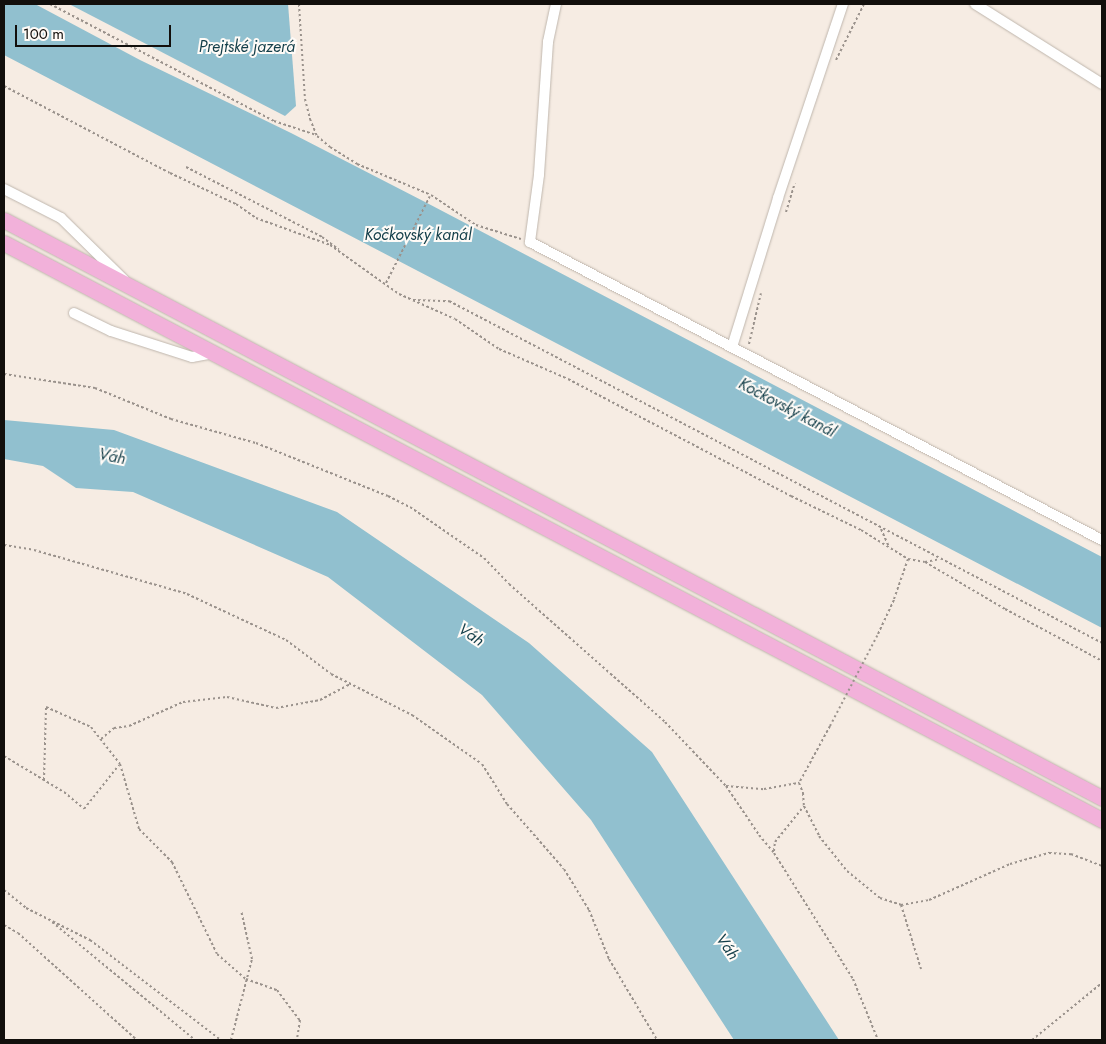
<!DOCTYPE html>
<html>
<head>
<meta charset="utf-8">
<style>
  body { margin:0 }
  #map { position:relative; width:1106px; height:1044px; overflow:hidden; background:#f6ece3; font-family:Jost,sans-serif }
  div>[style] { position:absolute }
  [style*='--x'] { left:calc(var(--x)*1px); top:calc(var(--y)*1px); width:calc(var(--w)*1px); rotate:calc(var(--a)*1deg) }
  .water>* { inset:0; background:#91c0cf }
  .path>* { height:2px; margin-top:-1px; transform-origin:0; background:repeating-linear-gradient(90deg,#9a928c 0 2.5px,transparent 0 5px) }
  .roads { filter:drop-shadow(0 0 1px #bfb6ad) drop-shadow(0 0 1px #bfb6ad) }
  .minor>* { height:10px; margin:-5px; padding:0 5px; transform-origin:5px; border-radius:5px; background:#fff }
  .highway>* { height:15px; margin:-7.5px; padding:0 7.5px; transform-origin:7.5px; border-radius:7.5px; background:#f2b1da }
  .path-bridge>* { height:2px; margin-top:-1px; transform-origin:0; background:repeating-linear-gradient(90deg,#9a928c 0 2.5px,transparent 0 5px) }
  span { translate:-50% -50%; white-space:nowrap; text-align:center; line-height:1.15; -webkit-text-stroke:4px #fffbf7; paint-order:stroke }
  .water-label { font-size:16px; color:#133e49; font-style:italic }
  .frame { position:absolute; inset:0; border:5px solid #120f0c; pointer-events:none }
  .scale { position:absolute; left:15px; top:25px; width:156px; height:22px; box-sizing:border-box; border:2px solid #120f0c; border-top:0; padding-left:6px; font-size:15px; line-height:18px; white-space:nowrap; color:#120f0c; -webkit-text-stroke:4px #fffbf7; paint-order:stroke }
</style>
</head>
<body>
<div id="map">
  <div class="water">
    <div style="clip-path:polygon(4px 4px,35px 4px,140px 60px,291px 133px,427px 203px,1102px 557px,1102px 628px,4px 55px)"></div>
    <div style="clip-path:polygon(69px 4px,288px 4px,296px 106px,285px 116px)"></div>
    <div style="clip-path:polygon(4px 420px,114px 430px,337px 512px,529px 643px,652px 752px,839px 1040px,734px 1040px,591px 820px,482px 695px,328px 577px,133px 492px,76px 488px,43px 466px,4px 459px)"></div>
  </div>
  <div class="path">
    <div style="--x:50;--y:4;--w:253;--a:27.6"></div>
    <div style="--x:274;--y:121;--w:44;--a:18.4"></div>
    <div style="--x:299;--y:4;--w:95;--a:86.4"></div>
    <div style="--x:305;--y:99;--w:21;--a:76"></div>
    <div style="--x:310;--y:119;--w:18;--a:68"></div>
    <div style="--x:317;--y:136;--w:17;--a:40"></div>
    <div style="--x:330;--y:147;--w:32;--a:32"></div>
    <div style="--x:357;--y:164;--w:80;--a:22.7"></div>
    <div style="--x:431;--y:195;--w:54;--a:33.7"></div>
    <div style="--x:476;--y:225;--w:47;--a:17.3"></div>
    <div style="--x:836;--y:60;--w:63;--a:-63.4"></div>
    <div style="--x:4;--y:86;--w:187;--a:27.7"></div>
    <div style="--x:170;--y:173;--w:73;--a:25.2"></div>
    <div style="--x:236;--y:204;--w:24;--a:35"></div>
    <div style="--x:256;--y:218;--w:79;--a:20"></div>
    <div style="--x:330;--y:245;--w:85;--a:35.4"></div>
    <div style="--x:399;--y:294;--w:61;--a:24.1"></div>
    <div style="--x:455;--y:319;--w:53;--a:34.3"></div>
    <div style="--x:499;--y:349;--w:75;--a:23.5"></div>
    <div style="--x:568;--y:379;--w:252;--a:27.7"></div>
    <div style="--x:791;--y:496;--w:78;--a:25.9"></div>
    <div style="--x:861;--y:530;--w:55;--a:31.7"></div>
    <div style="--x:908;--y:559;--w:17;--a:10"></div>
    <div style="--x:925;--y:562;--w:93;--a:30.4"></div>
    <div style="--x:1005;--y:609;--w:110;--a:28.2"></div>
    <div style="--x:186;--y:167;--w:153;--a:27.2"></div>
    <div style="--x:322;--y:237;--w:21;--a:37"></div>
    <div style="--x:786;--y:212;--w:30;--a:-73"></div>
    <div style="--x:386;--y:283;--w:97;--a:-63.2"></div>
    <div style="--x:413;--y:300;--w:36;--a:2"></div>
    <div style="--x:449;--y:301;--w:737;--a:27.64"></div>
    <div style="--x:749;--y:344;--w:52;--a:-76.8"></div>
    <div style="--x:4;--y:374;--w:92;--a:8.7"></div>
    <div style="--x:95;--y:388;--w:82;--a:22.2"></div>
    <div style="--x:171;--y:419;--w:88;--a:15.8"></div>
    <div style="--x:256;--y:443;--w:142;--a:21.9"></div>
    <div style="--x:388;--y:496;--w:25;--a:27"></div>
    <div style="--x:410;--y:507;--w:90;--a:34.6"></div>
    <div style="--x:484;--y:558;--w:36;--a:46"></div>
    <div style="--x:509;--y:584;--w:208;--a:41.5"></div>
    <div style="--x:665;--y:722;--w:88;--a:46.4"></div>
    <div style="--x:726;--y:786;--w:59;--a:56"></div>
    <div style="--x:759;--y:835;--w:23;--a:50"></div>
    <div style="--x:774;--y:853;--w:149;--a:57.9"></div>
    <div style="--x:853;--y:979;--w:66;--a:67.7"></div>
    <div style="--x:881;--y:529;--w:20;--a:66"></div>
    <div style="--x:4;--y:545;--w:30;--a:9"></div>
    <div style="--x:34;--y:550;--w:159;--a:16"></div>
    <div style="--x:187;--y:594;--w:109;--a:24.9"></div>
    <div style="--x:286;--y:640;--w:56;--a:37.1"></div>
    <div style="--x:331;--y:674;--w:91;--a:26.8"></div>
    <div style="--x:412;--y:715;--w:85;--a:35"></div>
    <div style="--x:482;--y:764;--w:47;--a:58"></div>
    <div style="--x:507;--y:804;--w:86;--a:48.8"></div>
    <div style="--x:564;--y:869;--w:48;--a:58.6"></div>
    <div style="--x:589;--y:910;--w:53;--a:67.8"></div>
    <div style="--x:609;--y:959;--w:94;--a:59.3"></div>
    <div style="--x:925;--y:562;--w:15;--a:-11"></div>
    <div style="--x:878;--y:634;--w:38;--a:-65"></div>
    <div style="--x:894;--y:599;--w:42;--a:-70.7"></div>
    <div style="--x:830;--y:726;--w:65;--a:118.5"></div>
    <div style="--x:799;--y:783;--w:11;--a:68"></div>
    <div style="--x:803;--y:793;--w:13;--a:86"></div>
    <div style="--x:804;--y:806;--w:34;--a:63"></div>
    <div style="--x:819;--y:836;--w:45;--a:51.3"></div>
    <div style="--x:847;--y:871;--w:43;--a:39.3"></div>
    <div style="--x:880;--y:898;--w:22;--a:18"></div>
    <div style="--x:901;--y:905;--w:28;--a:-10"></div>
    <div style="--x:929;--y:900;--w:89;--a:-24"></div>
    <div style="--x:1010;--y:864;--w:41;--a:-15.8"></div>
    <div style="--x:1049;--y:853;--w:22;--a:3"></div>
    <div style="--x:1071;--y:854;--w:33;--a:21"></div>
    <div style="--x:101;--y:739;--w:17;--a:-40"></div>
    <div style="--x:114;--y:728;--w:15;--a:-8"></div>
    <div style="--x:129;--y:726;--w:59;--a:-24"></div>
    <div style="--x:183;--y:702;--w:44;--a:-6.5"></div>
    <div style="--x:227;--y:697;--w:50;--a:12.7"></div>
    <div style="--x:276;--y:708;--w:45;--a:-10.3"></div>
    <div style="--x:320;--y:700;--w:34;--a:-28"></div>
    <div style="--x:4;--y:756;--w:70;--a:31"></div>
    <div style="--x:64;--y:792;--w:26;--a:40"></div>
    <div style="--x:84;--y:809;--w:56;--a:-51.5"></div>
    <div style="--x:44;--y:780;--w:73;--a:-88.4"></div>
    <div style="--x:46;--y:707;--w:49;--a:24"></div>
    <div style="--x:91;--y:727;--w:47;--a:51.9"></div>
    <div style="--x:120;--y:764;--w:68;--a:73.7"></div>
    <div style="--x:139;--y:829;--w:47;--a:45"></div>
    <div style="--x:172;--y:862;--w:102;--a:63.9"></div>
    <div style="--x:217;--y:954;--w:38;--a:41"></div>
    <div style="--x:246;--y:979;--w:33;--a:20"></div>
    <div style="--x:277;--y:990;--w:38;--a:53"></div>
    <div style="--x:300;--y:1020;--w:20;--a:99"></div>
    <div style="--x:726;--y:786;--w:38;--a:5"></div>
    <div style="--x:764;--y:789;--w:36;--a:-10"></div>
    <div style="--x:774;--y:851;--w:9;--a:-84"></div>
    <div style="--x:775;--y:842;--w:46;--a:-51.1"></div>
    <div style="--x:4;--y:890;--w:28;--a:39"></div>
    <div style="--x:26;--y:908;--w:72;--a:26.6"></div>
    <div style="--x:90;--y:940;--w:165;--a:37.4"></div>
    <div style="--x:901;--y:905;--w:67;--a:72.6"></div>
    <div style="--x:52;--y:922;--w:185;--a:39.5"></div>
    <div style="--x:4;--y:925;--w:16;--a:30"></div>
    <div style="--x:18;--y:933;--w:160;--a:42"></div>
    <div style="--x:231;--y:1040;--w:84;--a:-75.5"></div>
    <div style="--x:252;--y:959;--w:50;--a:-102.7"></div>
    <div style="--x:1032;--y:1040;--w:90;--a:-39.2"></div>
  </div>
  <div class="roads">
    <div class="minor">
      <div style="--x:556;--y:4;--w:39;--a:102"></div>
      <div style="--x:548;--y:42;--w:133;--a:93.9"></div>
      <div style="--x:539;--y:175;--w:68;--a:97.7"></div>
      <div style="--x:530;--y:242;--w:645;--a:27.52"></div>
      <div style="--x:975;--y:4;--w:150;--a:32.2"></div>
      <div style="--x:4;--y:189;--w:64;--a:27"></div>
      <div style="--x:61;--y:218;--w:88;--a:44.5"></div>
      <div style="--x:74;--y:313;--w:41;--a:25.9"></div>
      <div style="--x:111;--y:331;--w:85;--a:17.8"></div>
      <div style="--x:192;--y:357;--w:22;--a:-10"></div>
      <div style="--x:732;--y:347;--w:156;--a:-72.8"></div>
      <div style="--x:778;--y:198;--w:205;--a:-71.5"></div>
    </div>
    <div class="highway">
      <div style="--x:4;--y:220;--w:1241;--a:27.76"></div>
      <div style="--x:4;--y:243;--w:1240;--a:27.72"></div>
    </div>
  </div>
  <div class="path-bridge">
    <div style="--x:830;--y:726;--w:104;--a:-62.4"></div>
  </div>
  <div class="water-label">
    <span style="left:247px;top:47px">Prejtské jazerá</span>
    <span style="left:418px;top:235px">Kočkovský kanál</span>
    <span style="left:787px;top:408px;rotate:28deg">Kočkovský kanál</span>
    <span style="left:112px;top:457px;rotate:11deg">Váh</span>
    <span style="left:471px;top:635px;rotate:35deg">Váh</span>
    <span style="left:727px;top:947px;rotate:55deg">Váh</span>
  </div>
  <div class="frame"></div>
  <div class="scale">100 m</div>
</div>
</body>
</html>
